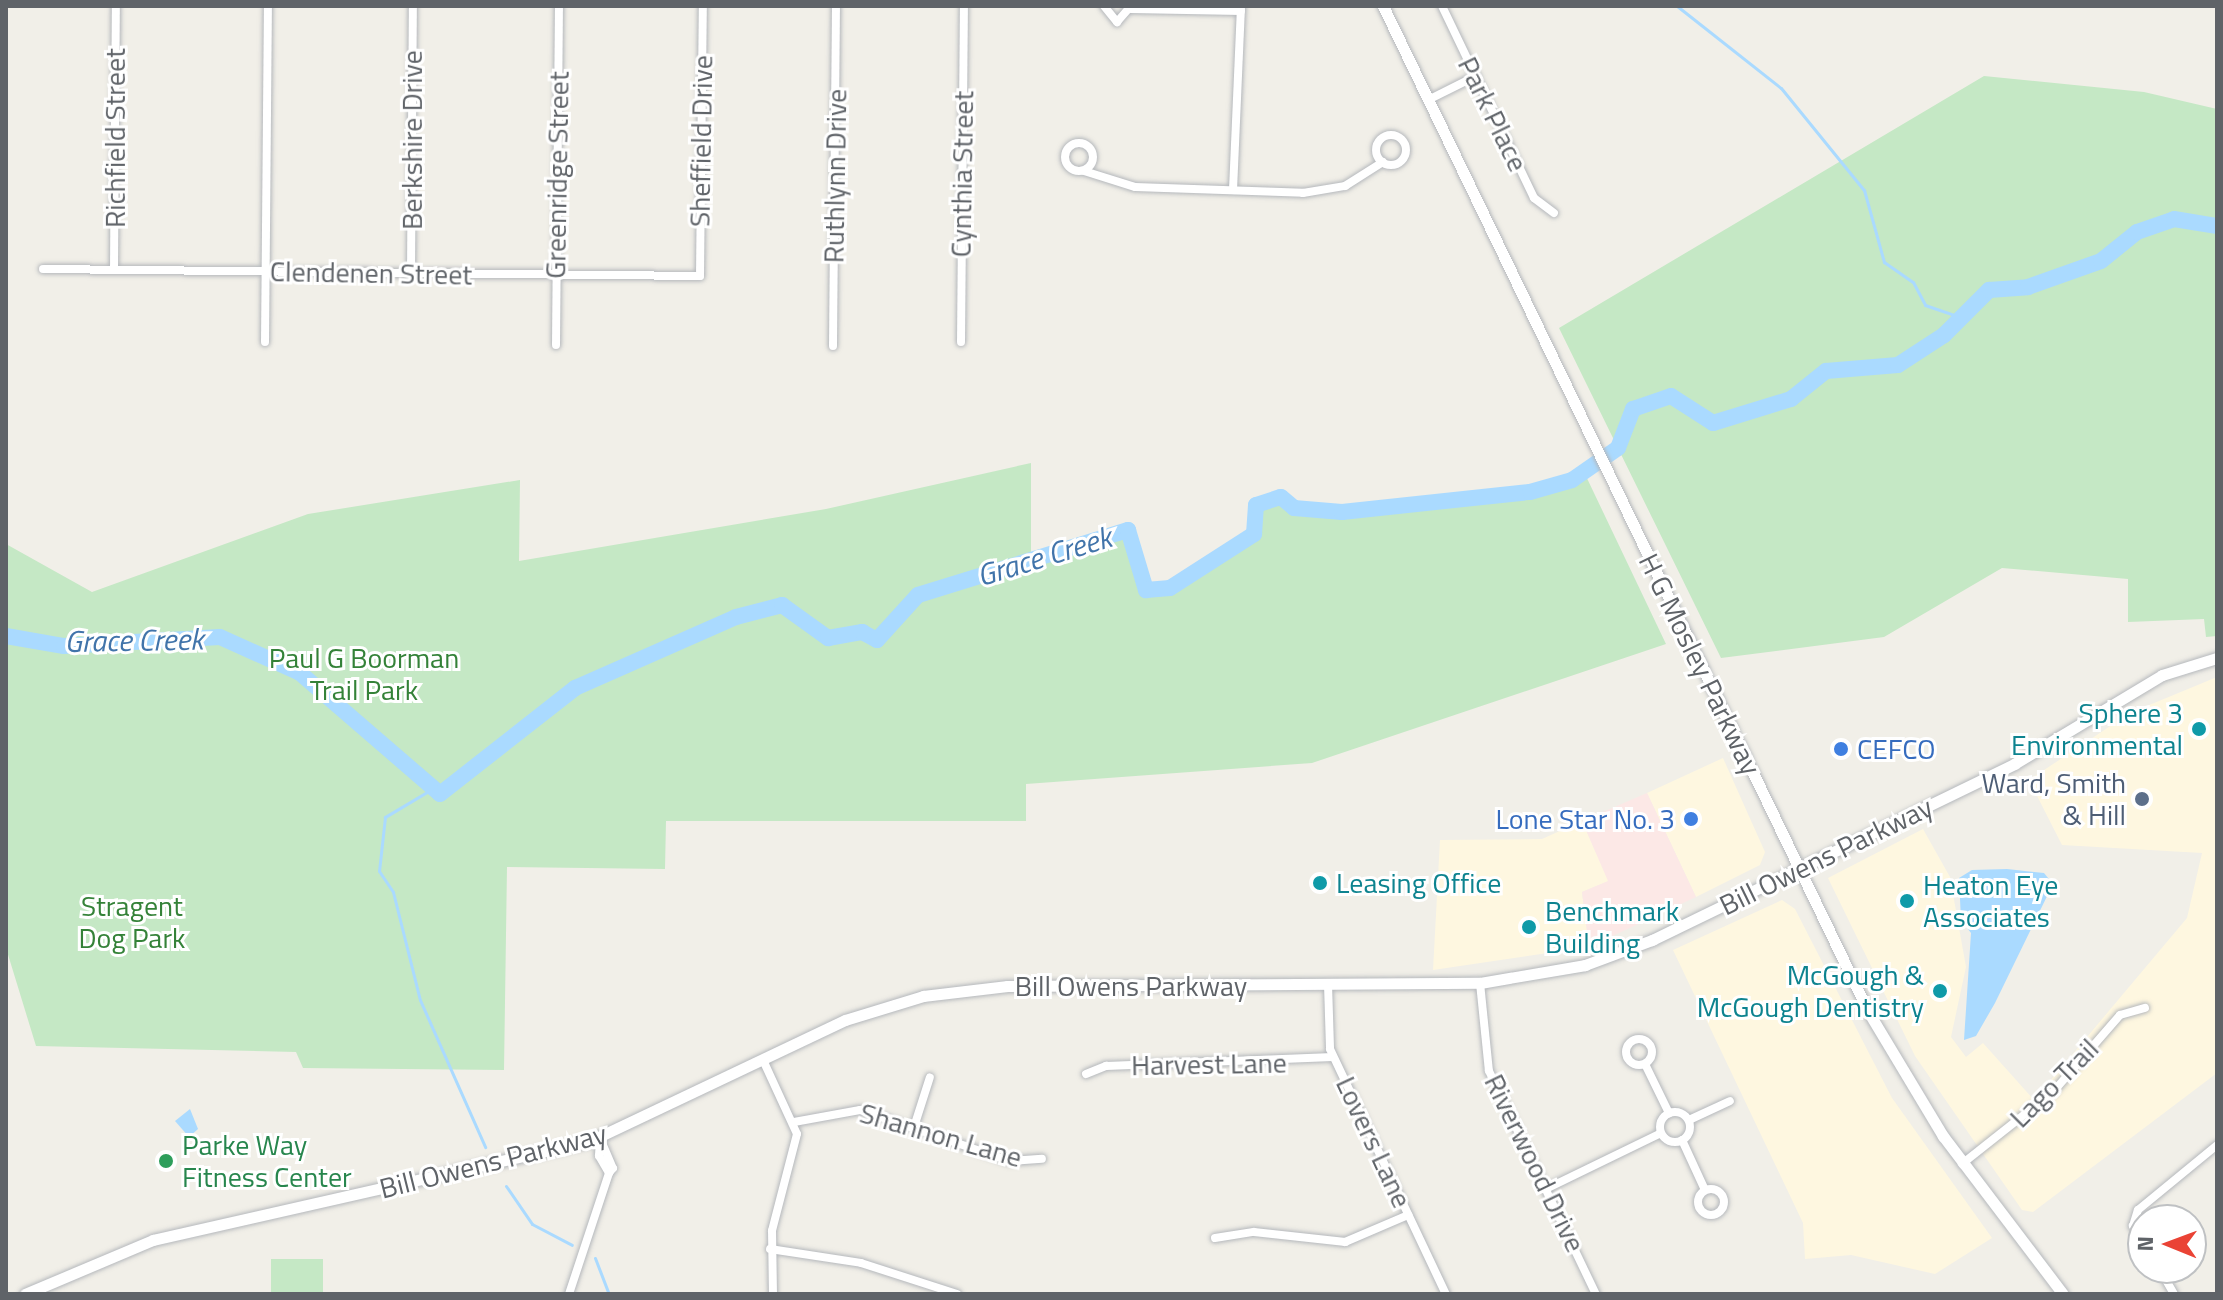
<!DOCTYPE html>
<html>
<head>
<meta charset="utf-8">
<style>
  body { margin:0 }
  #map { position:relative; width:2223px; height:1300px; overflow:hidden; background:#f1efe8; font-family:"Titillium Web",sans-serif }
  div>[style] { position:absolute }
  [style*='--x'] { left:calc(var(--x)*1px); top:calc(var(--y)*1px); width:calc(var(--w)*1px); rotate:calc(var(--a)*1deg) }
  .commercial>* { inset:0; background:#fef7e0 }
  .medical>* { inset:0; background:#fce8e6 }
  .green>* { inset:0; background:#c5e8c5 }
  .water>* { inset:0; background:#aadaff }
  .stream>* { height:3px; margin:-1.5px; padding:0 1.5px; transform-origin:1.5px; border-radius:1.5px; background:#aadaff }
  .river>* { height:16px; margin:-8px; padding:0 8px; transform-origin:8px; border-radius:8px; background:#aadaff }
  .roads { filter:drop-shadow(0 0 2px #b5b8bc) drop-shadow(0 0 2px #b5b8bc) }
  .street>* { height:8px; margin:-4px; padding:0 4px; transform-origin:4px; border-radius:4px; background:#fff }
  .street>.ring { margin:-4px; padding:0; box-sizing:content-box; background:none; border:8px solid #fff; border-radius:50% }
  .secondary>* { height:11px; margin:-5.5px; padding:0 5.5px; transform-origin:5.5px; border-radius:5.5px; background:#fff }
  .dots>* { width:22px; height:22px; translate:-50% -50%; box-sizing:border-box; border:4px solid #fff; border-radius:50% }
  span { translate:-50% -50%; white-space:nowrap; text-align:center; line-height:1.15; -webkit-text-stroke:6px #fff; paint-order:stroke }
  .street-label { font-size:28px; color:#5f6368 }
  .park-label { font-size:28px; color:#348238 }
  .culture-label { font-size:28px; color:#0d838f }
  .right { translate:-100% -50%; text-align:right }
  .left { translate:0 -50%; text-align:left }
  .shop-label { font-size:28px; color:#366cbe }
  .service-label { font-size:28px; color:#4e5e75 }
  .leisure-label { font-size:28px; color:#27864d }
  .water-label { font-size:30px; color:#4174aa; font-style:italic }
  .frame { position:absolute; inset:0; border:8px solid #5f6368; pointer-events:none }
  .north { position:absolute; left:2127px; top:1204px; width:80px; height:80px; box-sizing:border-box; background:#fff; border:2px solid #bfc1c3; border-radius:50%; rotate:271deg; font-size:22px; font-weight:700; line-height:32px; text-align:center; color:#5f6368 }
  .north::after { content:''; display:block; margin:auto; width:28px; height:36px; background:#ea4335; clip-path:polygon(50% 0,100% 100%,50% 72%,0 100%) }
</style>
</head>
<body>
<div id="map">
  <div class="commercial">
    <div style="clip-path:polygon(2217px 677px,2217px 1073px,2033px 1212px,2022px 1210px,1915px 1056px,1828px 878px,1923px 829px,1950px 877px,1966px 967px,1951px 1037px,1966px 1057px,1983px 1043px,2034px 1100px,2187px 918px,2202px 853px,2062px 845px,2029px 780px,2130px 713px)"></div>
    <div style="clip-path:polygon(1723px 758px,1765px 852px,1760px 865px,1696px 897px,1647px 793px)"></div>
    <div style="clip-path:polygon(1582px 821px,1609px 881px,1582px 892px,1589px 947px,1433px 970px,1440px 840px,1542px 839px)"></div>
    <div style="clip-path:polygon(1782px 900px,1795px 909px,1892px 1098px,1992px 1238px,1935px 1274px,1851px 1255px,1805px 1259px,1803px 1223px,1673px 950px)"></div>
  </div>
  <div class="medical">
    <div style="clip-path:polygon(1647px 793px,1696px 897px,1589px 947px,1582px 892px,1608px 881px,1582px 821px)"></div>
  </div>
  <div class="green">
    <div style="clip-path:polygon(1984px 76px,2144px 92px,2217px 109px,2217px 636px,2206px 637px,2204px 619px,2128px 622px,2128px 579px,2002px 568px,1884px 637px,1721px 658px,1559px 328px)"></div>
    <div style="clip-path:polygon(1031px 463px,1031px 558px,1128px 530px,1147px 590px,1170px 588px,1253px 534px,1256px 505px,1281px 497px,1295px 508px,1342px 512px,1530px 492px,1584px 472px,1666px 644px,1312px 763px,1026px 784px,1026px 821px,666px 821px,665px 869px,507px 867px,504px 1070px,303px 1068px,296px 1052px,36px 1046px,6px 948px,6px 544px,92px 592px,308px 514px,520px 480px,519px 561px,826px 509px)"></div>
    <div style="clip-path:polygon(271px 1259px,323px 1259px,323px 1294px,271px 1294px)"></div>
  </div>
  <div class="water">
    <div style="clip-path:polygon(2007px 869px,2044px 873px,2053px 884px,1995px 1003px,1976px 1036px,1964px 1040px,1971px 933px,1961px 920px,1959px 878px,1972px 870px)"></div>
    <div style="clip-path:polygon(190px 1109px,198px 1129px,189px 1137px,175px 1121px)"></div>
  </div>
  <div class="stream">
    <div style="--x:1677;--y:6;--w:132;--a:38.3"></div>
    <div style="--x:1781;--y:88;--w:132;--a:50.9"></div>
    <div style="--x:1864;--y:190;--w:75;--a:74.5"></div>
    <div style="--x:1884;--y:262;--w:35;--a:35"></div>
    <div style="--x:1913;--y:282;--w:26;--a:62"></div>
    <div style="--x:1925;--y:305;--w:39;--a:19"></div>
    <div style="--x:432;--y:789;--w:55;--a:149.2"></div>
    <div style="--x:385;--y:817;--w:54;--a:96.3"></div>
    <div style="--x:379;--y:871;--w:25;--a:56"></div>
    <div style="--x:393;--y:892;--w:111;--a:76"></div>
    <div style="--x:420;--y:1000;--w:161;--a:66.1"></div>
    <div style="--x:506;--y:1186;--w:46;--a:55.6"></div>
    <div style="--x:532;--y:1224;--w:45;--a:27.7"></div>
    <div style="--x:595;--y:1258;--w:39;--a:69"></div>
  </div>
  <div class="river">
    <div style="--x:6;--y:636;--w:59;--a:9.8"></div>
    <div style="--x:64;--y:646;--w:156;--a:-3.3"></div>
    <div style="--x:220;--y:637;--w:88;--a:24.2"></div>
    <div style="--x:300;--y:673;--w:185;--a:40.8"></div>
    <div style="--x:440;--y:794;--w:172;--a:-38.1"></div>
    <div style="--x:575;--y:688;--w:176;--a:-23.8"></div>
    <div style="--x:736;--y:617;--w:48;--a:-14.6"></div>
    <div style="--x:782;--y:605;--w:57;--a:35.7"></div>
    <div style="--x:828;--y:638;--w:35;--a:-10"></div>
    <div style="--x:862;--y:632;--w:17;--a:28"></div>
    <div style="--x:877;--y:640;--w:61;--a:-47.7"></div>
    <div style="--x:918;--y:595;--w:220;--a:-17.2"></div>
    <div style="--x:1128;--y:530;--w:63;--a:73.3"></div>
    <div style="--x:1146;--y:590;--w:24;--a:-5"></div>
    <div style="--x:1170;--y:588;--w:100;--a:-32.7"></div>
    <div style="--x:1254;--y:534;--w:29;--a:-86"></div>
    <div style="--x:1256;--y:505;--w:26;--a:-18"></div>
    <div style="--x:1281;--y:497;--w:17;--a:40"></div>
    <div style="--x:1294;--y:508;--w:48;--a:4.8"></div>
    <div style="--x:1342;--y:512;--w:189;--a:-6.1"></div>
    <div style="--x:1530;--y:492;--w:44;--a:-15.9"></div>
    <div style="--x:1572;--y:480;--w:56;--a:-34.8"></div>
    <div style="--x:1618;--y:448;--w:42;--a:-69"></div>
    <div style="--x:1633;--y:409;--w:40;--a:-18.9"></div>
    <div style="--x:1671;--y:396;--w:50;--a:32.7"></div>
    <div style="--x:1713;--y:423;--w:82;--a:-17.1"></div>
    <div style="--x:1791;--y:399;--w:45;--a:-38.7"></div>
    <div style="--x:1826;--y:371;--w:72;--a:-4.8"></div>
    <div style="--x:1898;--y:365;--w:55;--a:-33.1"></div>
    <div style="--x:1944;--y:335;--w:64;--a:-45"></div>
    <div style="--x:1989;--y:290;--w:39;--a:-4"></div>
    <div style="--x:2028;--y:287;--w:77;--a:-19.6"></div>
    <div style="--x:2101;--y:261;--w:46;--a:-38.9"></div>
    <div style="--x:2137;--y:232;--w:39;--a:-19"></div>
    <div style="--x:2174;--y:219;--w:44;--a:9.2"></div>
  </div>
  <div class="roads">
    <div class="street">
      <div style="--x:1104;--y:6;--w:21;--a:51"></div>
      <div style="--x:1117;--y:22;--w:20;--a:-49"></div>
      <div style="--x:1442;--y:6;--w:213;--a:64.4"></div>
      <div style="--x:1534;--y:198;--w:25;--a:37"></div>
      <div style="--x:1131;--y:9;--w:110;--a:1"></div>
      <div style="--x:1428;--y:100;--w:54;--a:-26.6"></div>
      <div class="ring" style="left:1376px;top:135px;width:22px;height:22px"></div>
      <div class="ring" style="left:1065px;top:143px;width:20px;height:20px"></div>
      <div style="--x:1084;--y:171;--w:53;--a:17.4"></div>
      <div style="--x:1135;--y:187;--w:168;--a:2"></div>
      <div style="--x:1303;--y:193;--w:43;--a:-9.5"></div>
      <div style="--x:1345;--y:186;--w:45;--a:-32.3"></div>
      <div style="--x:1233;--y:190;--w:184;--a:-87.5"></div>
      <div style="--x:43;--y:269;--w:657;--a:0.61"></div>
      <div style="--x:700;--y:276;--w:270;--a:-89.4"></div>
      <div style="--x:114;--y:270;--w:264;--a:-89.6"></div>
      <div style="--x:411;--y:274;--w:268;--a:-89.6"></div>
      <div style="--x:265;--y:342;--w:336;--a:-89.5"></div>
      <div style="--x:961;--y:342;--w:336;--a:-89.5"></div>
      <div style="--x:556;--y:345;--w:339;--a:-89.5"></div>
      <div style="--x:833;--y:346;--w:340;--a:-89.5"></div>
      <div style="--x:1480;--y:983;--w:88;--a:84.2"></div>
      <div style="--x:1489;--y:1071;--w:247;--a:64.4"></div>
      <div style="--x:1328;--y:984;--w:65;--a:88.2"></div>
      <div style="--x:1330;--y:1049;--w:271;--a:64.7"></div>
      <div class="ring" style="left:1626px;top:1039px;width:18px;height:18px"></div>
      <div style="--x:763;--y:1060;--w:81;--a:65.3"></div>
      <div style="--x:797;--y:1134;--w:100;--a:104.5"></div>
      <div style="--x:772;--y:1231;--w:63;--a:89.1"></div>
      <div style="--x:1645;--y:1064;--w:55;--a:63.9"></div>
      <div style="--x:1086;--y:1074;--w:22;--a:-22"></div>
      <div style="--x:1106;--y:1066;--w:227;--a:-2.3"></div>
      <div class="ring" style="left:1660px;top:1112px;width:22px;height:22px"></div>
      <div style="--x:1689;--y:1120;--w:45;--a:-24.9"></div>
      <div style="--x:794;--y:1122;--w:67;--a:-10.3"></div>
      <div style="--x:860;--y:1110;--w:158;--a:18.8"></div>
      <div style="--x:1010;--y:1161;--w:32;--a:-4"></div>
      <div style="--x:914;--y:1127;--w:52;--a:-72.3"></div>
      <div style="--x:600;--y:1138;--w:33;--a:67"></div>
      <div style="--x:613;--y:1168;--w:6;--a:129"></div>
      <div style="--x:609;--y:1173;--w:20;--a:-120"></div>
      <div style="--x:599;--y:1156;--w:18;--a:-87"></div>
      <div style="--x:1682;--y:1140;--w:55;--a:65.3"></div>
      <div style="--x:1962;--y:1164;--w:116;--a:-38.4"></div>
      <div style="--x:2053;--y:1092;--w:102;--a:-49"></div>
      <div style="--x:2120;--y:1015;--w:26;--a:-16"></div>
      <div style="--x:1550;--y:1187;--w:123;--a:-25.9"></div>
      <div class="ring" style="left:1698px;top:1189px;width:18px;height:18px"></div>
      <div style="--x:1215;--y:1238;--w:39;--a:-9"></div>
      <div style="--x:1254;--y:1232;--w:92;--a:6.3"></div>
      <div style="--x:1345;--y:1242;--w:69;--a:-23.2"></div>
      <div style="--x:2143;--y:1244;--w:21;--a:-119"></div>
      <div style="--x:2133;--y:1226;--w:17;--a:-73"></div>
      <div style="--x:2138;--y:1210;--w:102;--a:-39.4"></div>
      <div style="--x:770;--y:1249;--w:92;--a:8.7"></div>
      <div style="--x:861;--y:1263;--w:101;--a:17.9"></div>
      <div style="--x:2159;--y:1268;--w:30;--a:60"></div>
      <div style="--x:569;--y:1294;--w:127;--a:-71.7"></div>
    </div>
    <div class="secondary">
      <div style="--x:1383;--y:6;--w:1118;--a:64.24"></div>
      <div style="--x:1869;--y:1013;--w:144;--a:59"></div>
      <div style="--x:1943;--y:1136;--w:198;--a:52.8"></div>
      <div style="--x:25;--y:1294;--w:139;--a:-22.9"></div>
      <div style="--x:153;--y:1240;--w:448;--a:-12.8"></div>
      <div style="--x:590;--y:1141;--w:282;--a:-25.4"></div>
      <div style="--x:845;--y:1020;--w:82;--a:-17.1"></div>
      <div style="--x:923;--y:996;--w:85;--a:-6.8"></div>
      <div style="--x:1007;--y:986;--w:473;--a:-0.4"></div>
      <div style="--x:1480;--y:983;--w:107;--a:-9.7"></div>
      <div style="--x:1585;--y:965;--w:72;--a:-20.5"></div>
      <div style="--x:1652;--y:940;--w:403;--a:-25.9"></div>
      <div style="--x:2014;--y:764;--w:173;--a:-31"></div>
      <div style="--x:2162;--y:675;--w:58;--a:-17.2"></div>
    </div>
  </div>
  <div class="dots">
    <div style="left:2199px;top:729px;background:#0f9aa8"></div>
    <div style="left:1841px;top:749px;background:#3f7fe0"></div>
    <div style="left:2142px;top:799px;background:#5c6f8a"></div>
    <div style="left:1691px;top:819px;background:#3f7fe0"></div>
    <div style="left:1320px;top:883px;background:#0f9aa8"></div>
    <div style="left:1907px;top:901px;background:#0f9aa8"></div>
    <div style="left:1529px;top:927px;background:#0f9aa8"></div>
    <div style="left:1940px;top:991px;background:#0f9aa8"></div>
    <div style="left:166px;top:1161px;background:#2e9e5b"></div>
  </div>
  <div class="street-label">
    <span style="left:1493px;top:114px;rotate:64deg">Park Place</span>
    <span style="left:115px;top:138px;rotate:-90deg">Richfield Street</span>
    <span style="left:412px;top:140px;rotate:-90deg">Berkshire Drive</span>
    <span style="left:701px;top:141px;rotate:-89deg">Sheffield Drive</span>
    <span style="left:962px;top:174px;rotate:-89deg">Cynthia Street</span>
    <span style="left:557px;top:175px;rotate:-89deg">Greenridge Street</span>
    <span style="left:835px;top:176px;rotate:-89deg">Ruthlynn Drive</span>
    <span style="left:371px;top:273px;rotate:1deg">Clendenen Street</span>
    <span style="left:1700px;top:664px;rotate:64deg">H G Mosley Parkway</span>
    <span style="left:1826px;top:856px;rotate:-26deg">Bill Owens Parkway</span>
    <span style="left:1131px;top:986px">Bill Owens Parkway</span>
    <span style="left:1209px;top:1064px;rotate:-1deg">Harvest Lane</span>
    <span style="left:2054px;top:1083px;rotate:-45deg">Lago Trail</span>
    <span style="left:941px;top:1135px;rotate:16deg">Shannon Lane</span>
    <span style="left:1374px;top:1142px;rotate:65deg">Lovers Lane</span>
    <span style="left:493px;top:1161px;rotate:-14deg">Bill Owens Parkway</span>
    <span style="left:1535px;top:1163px;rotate:64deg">Riverwood Drive</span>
  </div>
  <div class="park-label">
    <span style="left:364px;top:674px">Paul G Boorman<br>Trail Park</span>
    <span style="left:132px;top:922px">Stragent<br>Dog Park</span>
  </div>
  <div class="culture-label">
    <span class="right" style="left:2183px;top:729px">Sphere 3<br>Environmental</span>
    <span class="left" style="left:1336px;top:883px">Leasing Office</span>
    <span class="left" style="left:1923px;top:901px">Heaton Eye<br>Associates</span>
    <span class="left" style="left:1545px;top:927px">Benchmark<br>Building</span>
    <span class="right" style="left:1924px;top:991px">McGough &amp;<br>McGough Dentistry</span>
  </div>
  <div class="shop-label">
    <span class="left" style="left:1857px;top:749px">CEFCO</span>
    <span class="right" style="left:1675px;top:819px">Lone Star No. 3</span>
  </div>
  <div class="service-label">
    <span class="right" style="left:2126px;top:799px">Ward, Smith<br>&amp; Hill</span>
  </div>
  <div class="leisure-label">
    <span class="left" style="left:182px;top:1161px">Parke Way<br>Fitness Center</span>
  </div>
  <div class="water-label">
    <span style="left:1044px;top:556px;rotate:-17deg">Grace Creek</span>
    <span style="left:134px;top:640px;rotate:-1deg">Grace Creek</span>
  </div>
  <div class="frame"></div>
  <div class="north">N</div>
</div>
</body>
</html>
